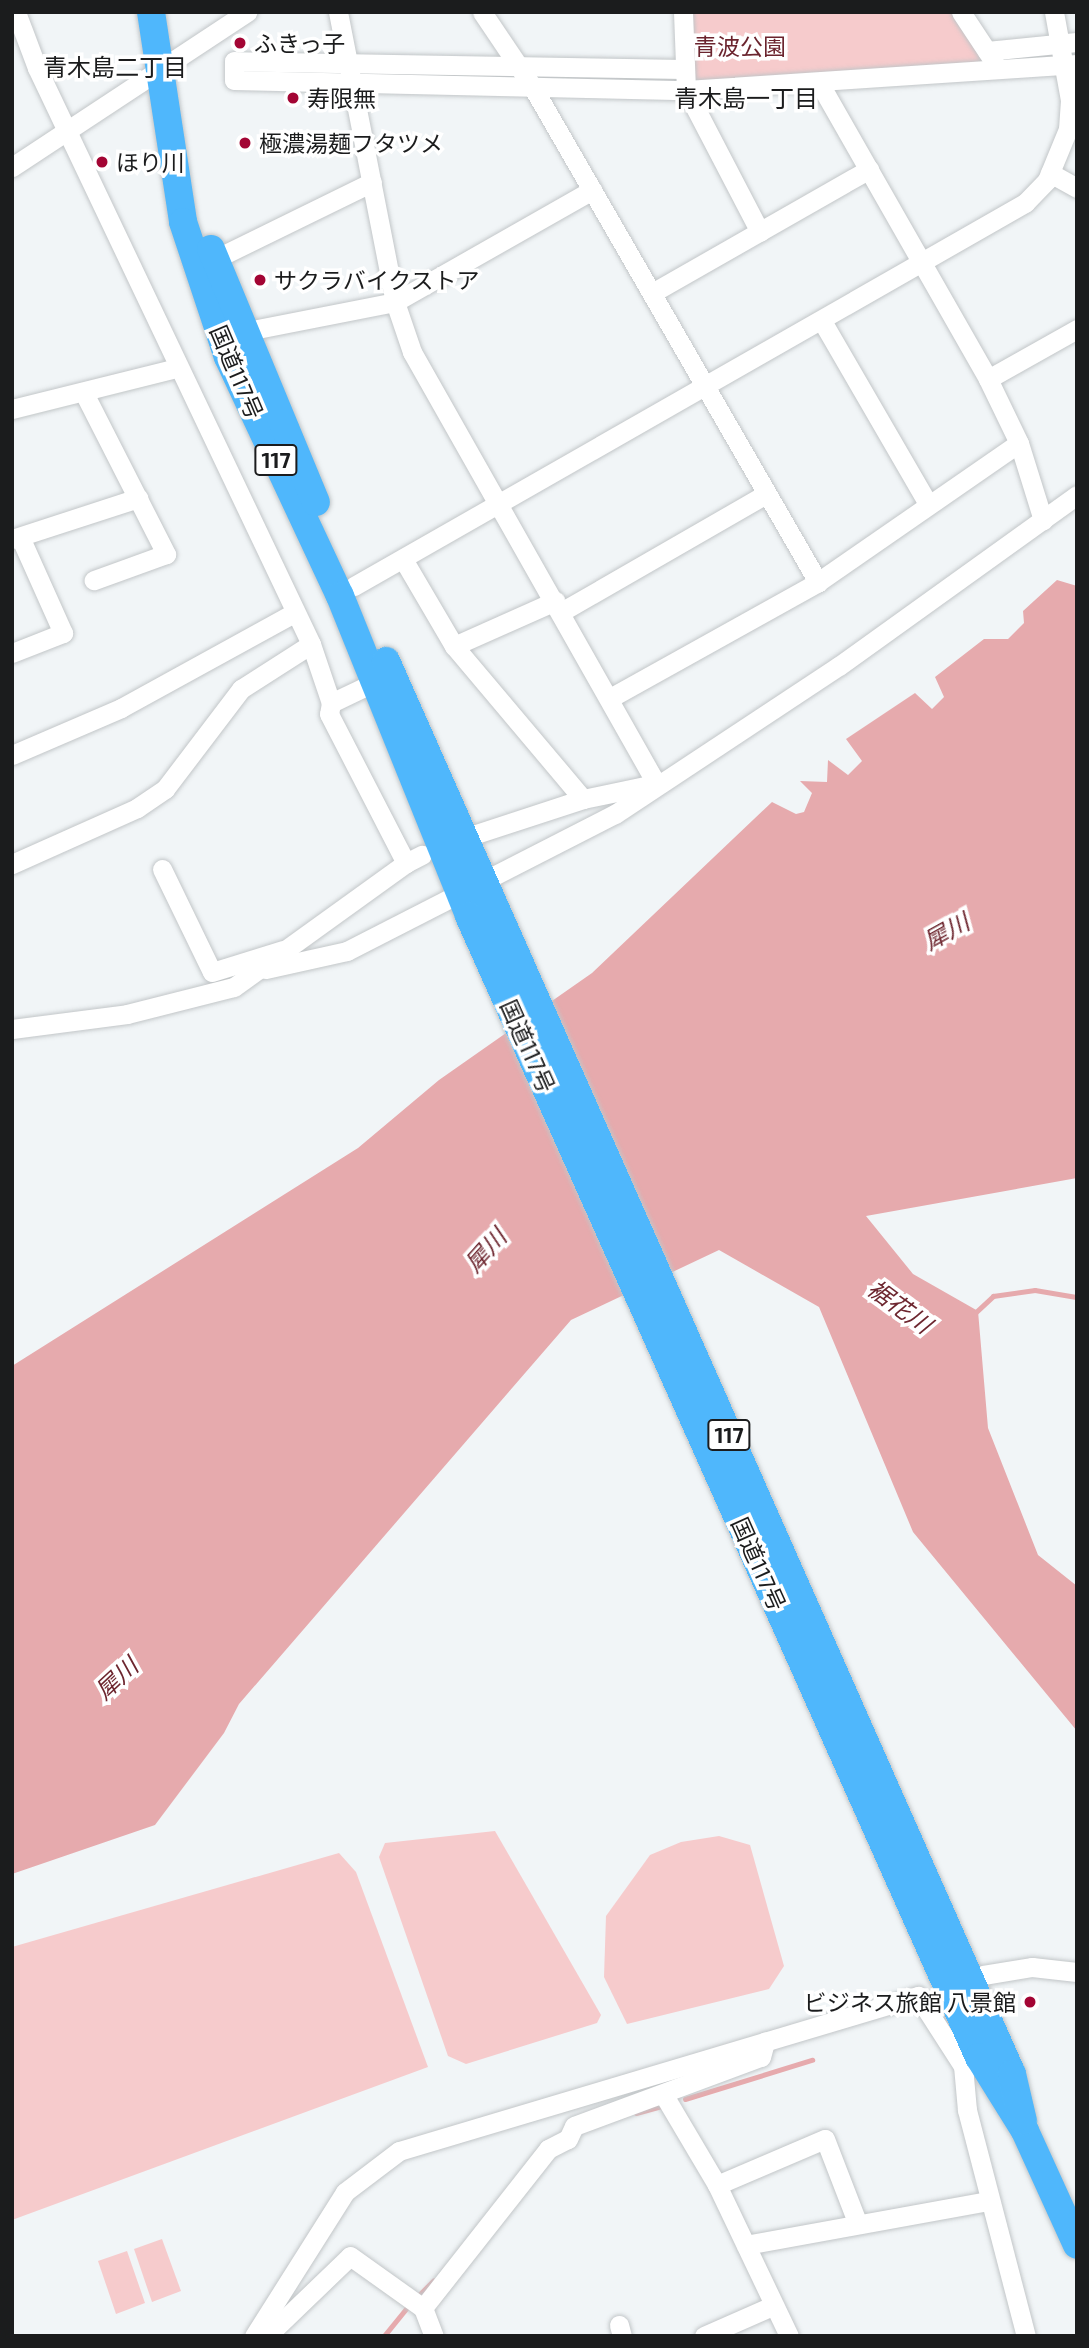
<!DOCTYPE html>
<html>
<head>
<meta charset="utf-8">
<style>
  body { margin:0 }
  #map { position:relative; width:1089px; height:2348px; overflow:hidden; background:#f1f5f7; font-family:"Exo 2","Noto Sans JP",sans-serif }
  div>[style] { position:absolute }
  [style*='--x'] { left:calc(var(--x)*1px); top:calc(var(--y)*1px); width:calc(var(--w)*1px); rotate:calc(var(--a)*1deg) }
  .green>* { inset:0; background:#f6cbcc }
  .water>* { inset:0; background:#e6aaad }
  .stream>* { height:4.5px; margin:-2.25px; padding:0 2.25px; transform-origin:2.25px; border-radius:2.25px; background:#e6aaad }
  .roads { filter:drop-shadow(0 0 2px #c2c6c8) drop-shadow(0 0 2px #c2c6c8) }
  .minor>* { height:19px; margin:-9.5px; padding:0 9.5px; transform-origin:9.5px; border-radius:9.5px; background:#fff }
  .highway>* { height:28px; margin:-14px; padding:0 14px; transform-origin:14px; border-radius:14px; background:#4fb7fc }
  .dots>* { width:19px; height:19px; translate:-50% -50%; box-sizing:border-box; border:4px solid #fff; border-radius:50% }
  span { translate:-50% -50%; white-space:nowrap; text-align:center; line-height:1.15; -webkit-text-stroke:7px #fff; paint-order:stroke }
  .shield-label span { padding:2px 5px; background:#fff; border:2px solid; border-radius:5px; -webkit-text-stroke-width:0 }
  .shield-label { font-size:21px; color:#1b1c1d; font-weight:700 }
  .poi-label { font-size:23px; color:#1b1c1d }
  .left { translate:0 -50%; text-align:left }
  .right { translate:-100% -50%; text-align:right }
  .park-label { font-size:23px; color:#6b242e }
  .street-label { font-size:23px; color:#1b1c1d }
  .neighbourhood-label { font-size:24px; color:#1b1c1d }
  .water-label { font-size:24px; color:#6d262f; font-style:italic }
  .frame { position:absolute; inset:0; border:14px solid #1b1c1d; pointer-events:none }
</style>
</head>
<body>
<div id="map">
  <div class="green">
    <div style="clip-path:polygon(687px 12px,954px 12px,987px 63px,690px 83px)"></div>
    <div style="clip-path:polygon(495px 1831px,601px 2015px,597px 2023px,466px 2064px,448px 2056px,379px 1857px,385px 1843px)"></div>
    <div style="clip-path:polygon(719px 1836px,750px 1845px,784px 1966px,769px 1989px,627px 2024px,604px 1977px,606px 1916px,650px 1855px,681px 1842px)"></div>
    <div style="clip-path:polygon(339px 1853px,356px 1872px,428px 2067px,12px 2220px,12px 1947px)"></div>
    <div style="clip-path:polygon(162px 2239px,181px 2291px,152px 2302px,134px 2249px)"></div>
    <div style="clip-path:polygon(127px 2251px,145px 2303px,116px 2314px,98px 2261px)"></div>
  </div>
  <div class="water">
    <div style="clip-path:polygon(1057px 580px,1077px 586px,1077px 1178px,866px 1216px,913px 1274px,978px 1311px,988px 1428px,1038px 1555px,1077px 1586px,1077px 1731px,913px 1532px,819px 1307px,719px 1250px,571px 1320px,239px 1704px,224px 1733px,155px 1825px,12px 1874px,12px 1366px,358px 1148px,439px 1080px,592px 973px,772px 802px,796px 814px,804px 812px,812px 793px,800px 781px,827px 782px,828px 760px,848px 775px,862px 761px,846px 739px,915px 693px,932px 709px,944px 697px,935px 677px,984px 639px,1008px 639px,1024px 623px,1023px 611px)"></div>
  </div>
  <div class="stream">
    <div style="--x:974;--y:1314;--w:26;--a:-43"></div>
    <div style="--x:993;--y:1296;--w:42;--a:-8.1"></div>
    <div style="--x:1035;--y:1290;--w:43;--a:9.5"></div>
    <div style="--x:685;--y:2099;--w:133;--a:-17.1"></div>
    <div style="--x:636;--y:2113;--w:27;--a:-15"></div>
    <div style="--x:417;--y:2297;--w:23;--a:-45"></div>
    <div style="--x:384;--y:2336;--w:38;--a:-51"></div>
  </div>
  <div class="roads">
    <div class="minor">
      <div style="--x:16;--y:12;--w:60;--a:69.4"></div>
      <div style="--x:37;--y:68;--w:638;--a:64.56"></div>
      <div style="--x:311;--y:644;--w:62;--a:71.3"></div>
      <div style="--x:338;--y:12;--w:296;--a:78.9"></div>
      <div style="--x:395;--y:302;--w:53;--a:71.2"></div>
      <div style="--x:412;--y:352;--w:496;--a:60.5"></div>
      <div style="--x:482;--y:12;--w:89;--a:56"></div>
      <div style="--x:532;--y:86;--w:573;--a:60.03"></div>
      <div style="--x:683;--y:12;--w:78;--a:87.8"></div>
      <div style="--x:686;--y:90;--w:160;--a:62.5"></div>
      <div style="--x:961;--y:12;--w:60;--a:56.6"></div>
      <div style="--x:987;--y:51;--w:90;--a:-5.7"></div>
      <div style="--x:683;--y:69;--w:449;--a:-179"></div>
      <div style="--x:234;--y:61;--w:19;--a:90"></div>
      <div style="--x:234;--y:80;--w:452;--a:1.3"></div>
      <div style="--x:686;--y:90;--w:392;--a:-3.8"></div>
      <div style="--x:821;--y:86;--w:337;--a:60.3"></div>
      <div style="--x:988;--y:379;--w:71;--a:64.2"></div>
      <div style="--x:1019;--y:443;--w:81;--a:72.7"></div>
      <div style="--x:12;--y:167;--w:282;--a:-33.4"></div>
      <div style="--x:1050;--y:173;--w:31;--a:29"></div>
      <div style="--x:213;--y:260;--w:177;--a:-26.1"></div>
      <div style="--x:652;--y:293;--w:250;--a:-29.7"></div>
      <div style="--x:822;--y:321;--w:211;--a:59.9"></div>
      <div style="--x:242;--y:332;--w:156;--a:-11.1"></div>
      <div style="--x:395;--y:302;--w:227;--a:-29.6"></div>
      <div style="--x:988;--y:379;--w:102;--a:-29.3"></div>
      <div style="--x:84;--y:393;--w:181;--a:63"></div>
      <div style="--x:166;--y:554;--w:77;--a:160.1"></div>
      <div style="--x:12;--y:409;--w:169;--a:-14"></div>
      <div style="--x:12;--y:539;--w:133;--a:-18"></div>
      <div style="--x:403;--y:559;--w:101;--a:59.6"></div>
      <div style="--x:454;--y:646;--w:200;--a:49.9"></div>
      <div style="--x:354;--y:586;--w:773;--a:-29.72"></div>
      <div style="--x:1025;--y:203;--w:32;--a:-46"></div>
      <div style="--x:1047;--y:180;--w:55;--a:-67.6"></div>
      <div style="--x:1068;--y:129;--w:29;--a:-86"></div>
      <div style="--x:1070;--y:100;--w:89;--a:-100.3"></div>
      <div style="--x:561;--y:612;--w:237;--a:-29.9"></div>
      <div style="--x:454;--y:646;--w:111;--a:-24"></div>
      <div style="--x:12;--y:653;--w:55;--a:-21.4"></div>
      <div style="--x:63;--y:633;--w:105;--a:-114.1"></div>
      <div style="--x:375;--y:682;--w:49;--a:154.5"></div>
      <div style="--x:331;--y:703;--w:11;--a:100"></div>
      <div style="--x:329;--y:714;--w:168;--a:62.7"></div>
      <div style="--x:406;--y:863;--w:18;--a:-27"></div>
      <div style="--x:610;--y:698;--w:238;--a:-29.1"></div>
      <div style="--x:818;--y:582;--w:244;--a:-34.7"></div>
      <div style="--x:12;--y:755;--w:119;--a:-23.3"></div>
      <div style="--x:121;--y:708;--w:197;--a:-28.8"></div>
      <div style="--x:476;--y:834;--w:113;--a:-18.1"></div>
      <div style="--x:583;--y:799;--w:68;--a:-11.8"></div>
      <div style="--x:12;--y:864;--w:137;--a:-24.1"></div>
      <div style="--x:137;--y:808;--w:34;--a:-34"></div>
      <div style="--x:165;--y:789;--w:126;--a:-52.8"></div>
      <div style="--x:241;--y:689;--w:83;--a:-32.7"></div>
      <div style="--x:162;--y:869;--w:114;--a:64.1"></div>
      <div style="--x:212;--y:972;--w:74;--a:-17.2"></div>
      <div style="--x:266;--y:969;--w:83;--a:-12.5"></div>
      <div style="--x:347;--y:951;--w:301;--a:-27.1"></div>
      <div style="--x:615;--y:814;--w:268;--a:-33.5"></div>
      <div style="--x:839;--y:666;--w:293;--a:-35.7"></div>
      <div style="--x:12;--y:1029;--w:116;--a:-7.4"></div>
      <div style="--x:127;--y:1014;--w:110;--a:-14.2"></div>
      <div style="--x:234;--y:987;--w:212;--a:-35.8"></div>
      <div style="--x:983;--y:1975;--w:50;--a:-9.3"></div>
      <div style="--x:1032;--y:1967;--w:45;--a:6.3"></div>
      <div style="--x:665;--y:2097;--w:102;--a:59.4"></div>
      <div style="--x:717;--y:2185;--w:167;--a:64.5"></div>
      <div style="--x:717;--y:2185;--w:117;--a:-23.1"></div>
      <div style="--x:825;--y:2139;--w:89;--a:68.9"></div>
      <div style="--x:746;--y:2245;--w:247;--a:-10.3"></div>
      <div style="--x:423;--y:2308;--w:202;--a:-51.8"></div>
      <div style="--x:548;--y:2149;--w:22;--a:-27"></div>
      <div style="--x:568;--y:2139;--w:14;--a:-65"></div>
      <div style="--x:574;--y:2126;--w:199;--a:-20.3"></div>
      <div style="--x:761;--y:2057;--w:16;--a:-75"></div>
      <div style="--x:619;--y:2325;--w:11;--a:75"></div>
      <div style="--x:254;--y:2336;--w:170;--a:-57.7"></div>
      <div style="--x:345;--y:2192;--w:68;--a:-37.2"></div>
      <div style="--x:399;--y:2151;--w:542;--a:-16.63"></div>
      <div style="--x:918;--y:1996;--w:83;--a:57.3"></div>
      <div style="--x:963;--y:2066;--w:44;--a:84.8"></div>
      <div style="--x:967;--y:2110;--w:234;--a:75.4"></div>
      <div style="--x:267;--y:2336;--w:115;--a:-43.9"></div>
      <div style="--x:350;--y:2256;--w:90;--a:35.5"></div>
      <div style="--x:423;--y:2308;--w:30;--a:69"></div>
      <div style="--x:704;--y:2336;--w:72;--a:-23.7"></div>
    </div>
    <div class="highway">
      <div style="--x:151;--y:12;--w:212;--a:81.3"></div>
      <div style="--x:183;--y:222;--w:142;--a:71.6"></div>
      <div style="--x:228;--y:357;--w:264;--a:64.9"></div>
      <div style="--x:340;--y:596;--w:345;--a:68"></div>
      <div style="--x:469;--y:916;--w:1250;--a:65.92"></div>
      <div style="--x:979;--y:2057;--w:87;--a:58.1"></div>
      <div style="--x:1025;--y:2131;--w:125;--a:65.5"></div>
      <div style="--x:211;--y:249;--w:274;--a:67.5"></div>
      <div style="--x:386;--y:661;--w:1545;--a:66.11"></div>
      <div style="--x:1012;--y:2074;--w:48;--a:76.8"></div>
    </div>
  </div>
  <div class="dots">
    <div style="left:240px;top:43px;background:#a30534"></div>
    <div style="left:293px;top:98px;background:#a30534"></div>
    <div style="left:245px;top:143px;background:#a30534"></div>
    <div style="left:102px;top:162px;background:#a30534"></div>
    <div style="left:260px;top:280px;background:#a30534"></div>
    <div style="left:1030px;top:2002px;background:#a30534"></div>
  </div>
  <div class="shield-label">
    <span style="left:276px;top:460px">117</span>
    <span style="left:729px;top:1435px">117</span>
  </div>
  <div class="poi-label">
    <span class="left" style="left:254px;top:43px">ふきっ子</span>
    <span class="left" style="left:307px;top:98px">寿限無</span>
    <span class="left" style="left:259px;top:143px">極濃湯麺フタツメ</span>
    <span class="left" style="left:116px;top:162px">ほり川</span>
    <span class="left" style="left:274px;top:280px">サクラバイクストア</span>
    <span class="right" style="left:1016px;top:2002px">ビジネス旅館 八景館</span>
  </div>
  <div class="park-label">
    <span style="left:740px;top:46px">青波公園</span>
  </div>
  <div class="street-label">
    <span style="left:237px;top:372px;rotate:67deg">国道117号</span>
    <span style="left:528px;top:1046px;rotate:66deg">国道117号</span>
    <span style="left:759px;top:1564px;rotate:66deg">国道117号</span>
  </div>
  <div class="neighbourhood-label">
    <span style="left:115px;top:67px">青木島二丁目</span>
    <span style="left:746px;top:98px">青木島一丁目</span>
  </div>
  <div class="water-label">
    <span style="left:946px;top:931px;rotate:-29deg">犀川</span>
    <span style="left:485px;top:1250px;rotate:-48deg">犀川</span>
    <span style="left:900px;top:1306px;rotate:36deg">裾花川</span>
    <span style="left:116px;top:1678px;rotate:-43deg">犀川</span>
  </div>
  <div class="frame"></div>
</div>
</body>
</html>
